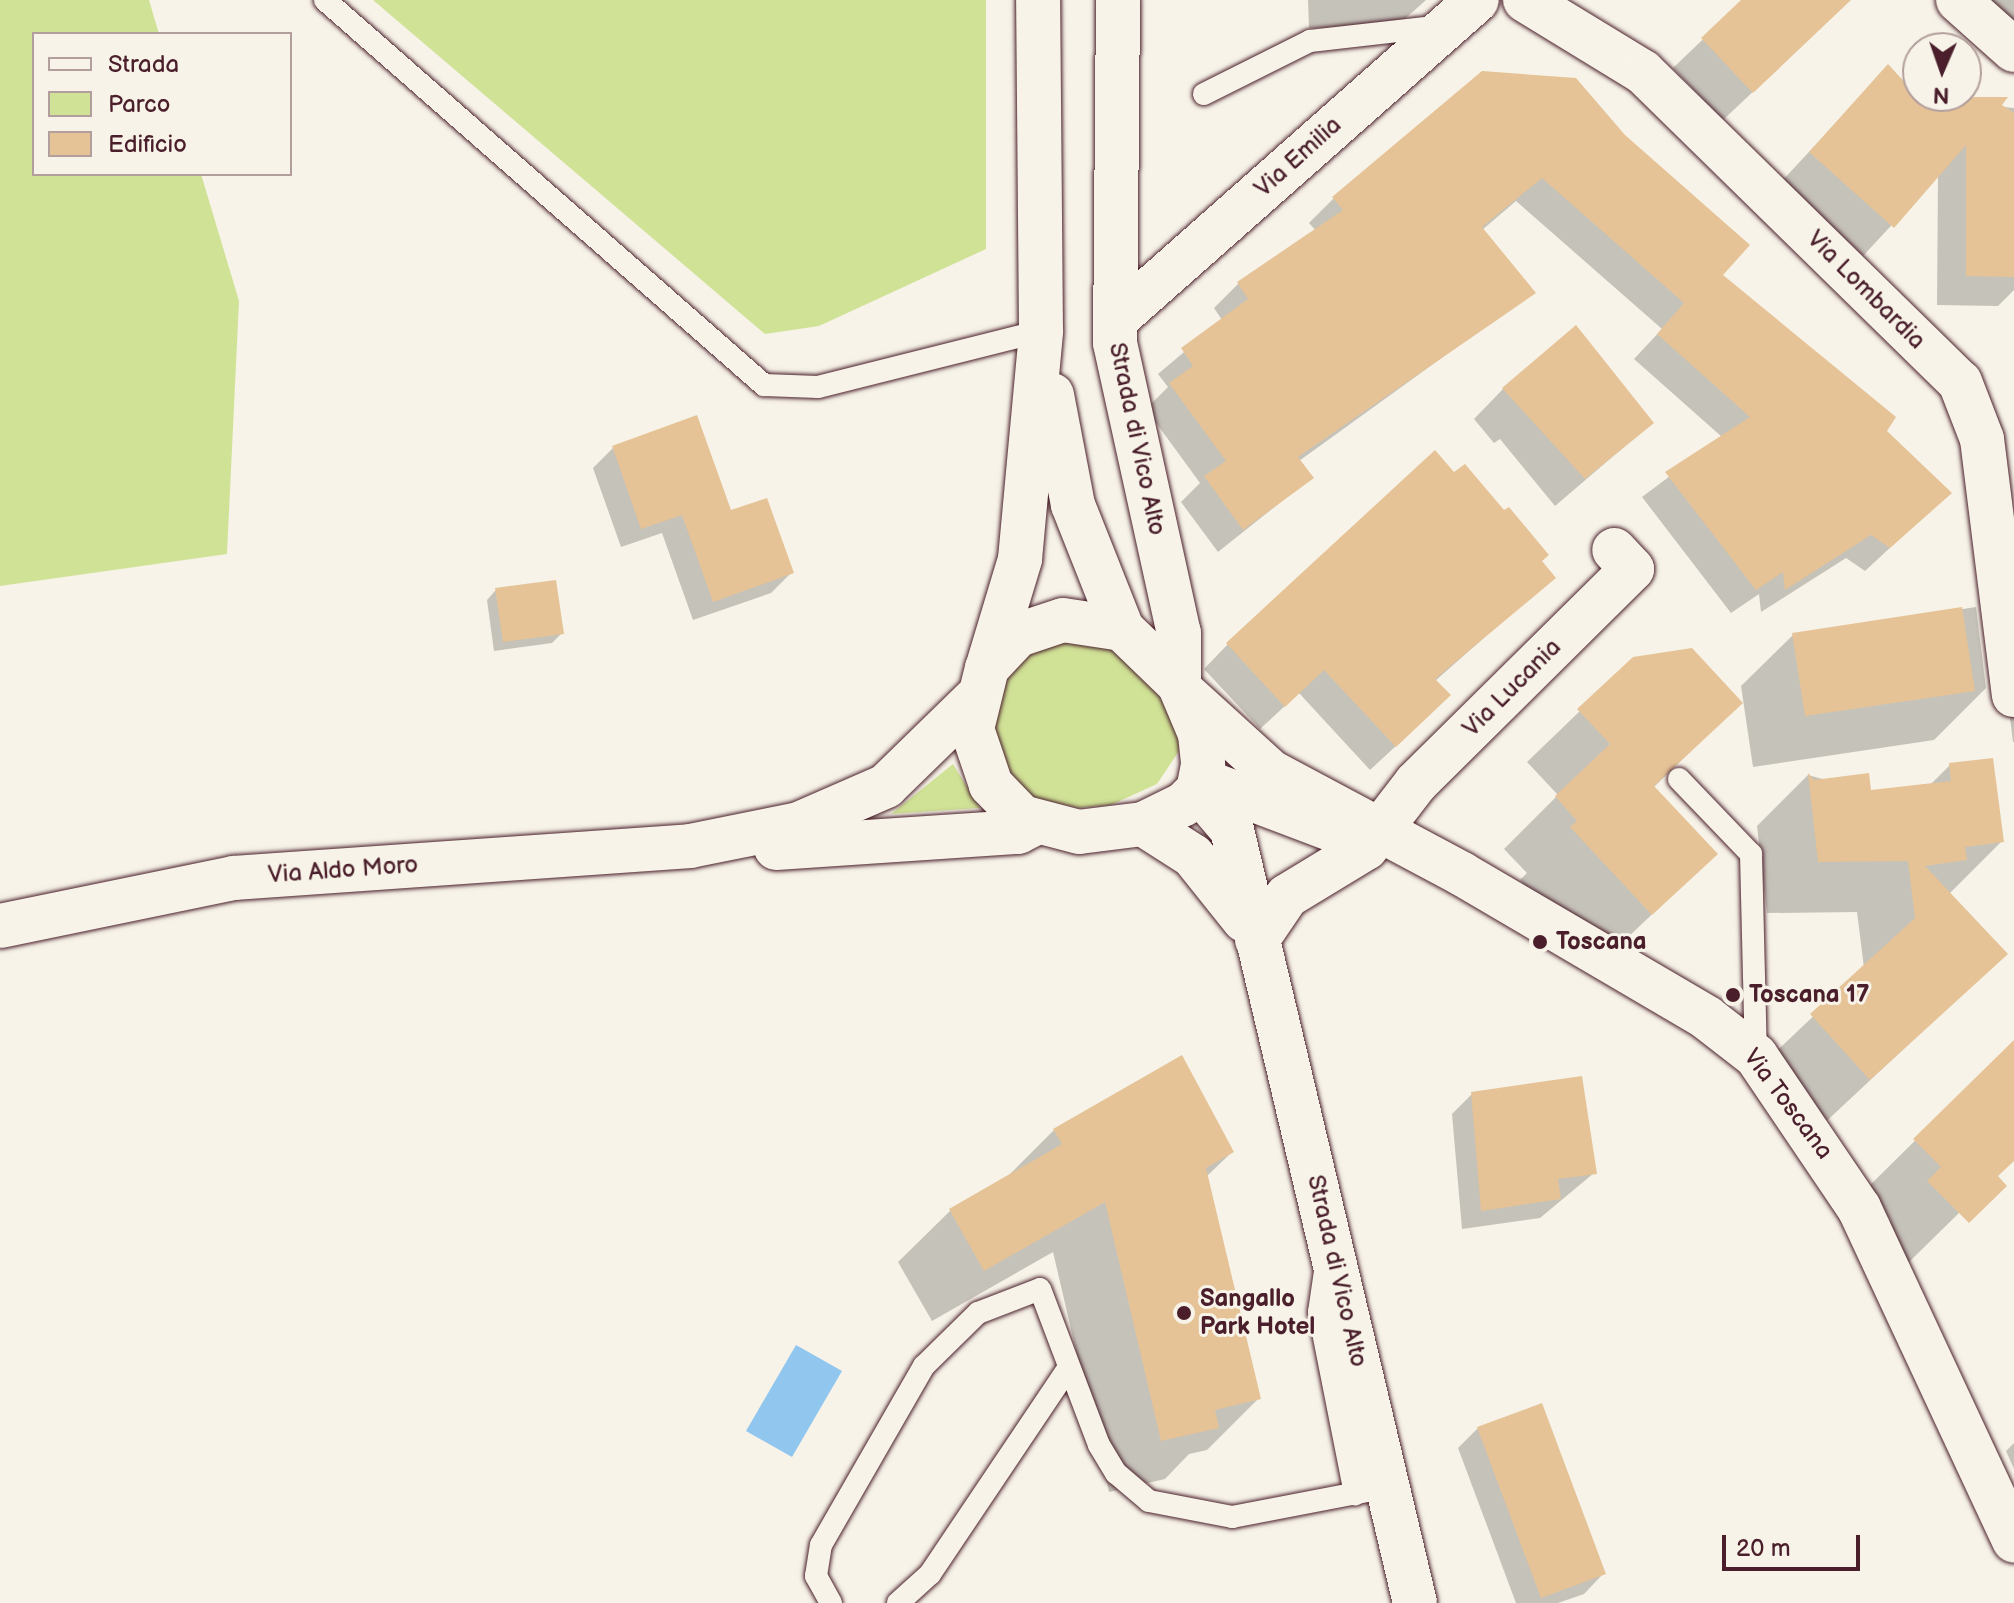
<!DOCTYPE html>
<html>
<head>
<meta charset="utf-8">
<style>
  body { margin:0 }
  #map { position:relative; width:2014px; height:1603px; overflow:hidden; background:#f7f3e8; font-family:"Balsamiq Sans",sans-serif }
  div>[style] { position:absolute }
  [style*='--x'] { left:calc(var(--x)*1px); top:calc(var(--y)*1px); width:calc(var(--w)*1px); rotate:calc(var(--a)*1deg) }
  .green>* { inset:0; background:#d0e296 }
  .water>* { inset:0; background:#91c6ef }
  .shadow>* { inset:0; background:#0003 }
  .building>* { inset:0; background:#e5c397 }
  .roads { filter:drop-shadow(0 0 2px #4a1f2b) drop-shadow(0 0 2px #4a1f2b) }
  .service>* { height:22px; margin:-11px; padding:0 11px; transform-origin:11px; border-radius:11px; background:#f7f3e8 }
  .minor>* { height:44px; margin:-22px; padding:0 22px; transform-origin:22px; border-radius:22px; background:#f7f3e8 }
  .tertiary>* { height:44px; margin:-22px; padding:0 22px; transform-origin:22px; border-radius:22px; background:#f7f3e8 }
  .dots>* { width:22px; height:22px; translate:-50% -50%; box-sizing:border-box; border:4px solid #f7f3e8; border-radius:50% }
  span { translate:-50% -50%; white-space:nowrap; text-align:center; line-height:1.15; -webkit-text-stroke:6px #f7f3e8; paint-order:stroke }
  .street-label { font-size:24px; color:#4a1f2b }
  .poi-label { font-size:24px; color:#4a1f2b; font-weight:700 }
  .left { translate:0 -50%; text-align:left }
  .legend { position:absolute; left:32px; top:32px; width:260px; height:144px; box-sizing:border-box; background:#f7f3e8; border:2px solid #b29e9c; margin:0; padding:10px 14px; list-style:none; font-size:24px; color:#4a1f2b }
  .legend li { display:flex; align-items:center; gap:16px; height:40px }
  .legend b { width:40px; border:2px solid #b29e9c }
  .north { position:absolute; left:1902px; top:32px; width:80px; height:80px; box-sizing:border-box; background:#f7f3e8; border:2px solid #b29e9c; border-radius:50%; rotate:182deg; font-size:22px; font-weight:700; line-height:32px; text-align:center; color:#4a1f2b }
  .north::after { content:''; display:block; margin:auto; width:28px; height:36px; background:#4a1f2b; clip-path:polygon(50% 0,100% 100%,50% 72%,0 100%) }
  .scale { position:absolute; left:1722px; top:1535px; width:138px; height:36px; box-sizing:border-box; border:4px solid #4a1f2b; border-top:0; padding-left:10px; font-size:24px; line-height:28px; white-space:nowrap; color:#4a1f2b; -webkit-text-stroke:6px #f7f3e8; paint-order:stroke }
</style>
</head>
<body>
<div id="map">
  <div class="green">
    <div style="clip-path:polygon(0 0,149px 0,159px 34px,34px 34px,34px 174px,201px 174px,239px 301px,227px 554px,0 586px)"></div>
    <div style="clip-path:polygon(373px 0,986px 0,986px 249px,819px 326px,765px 334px)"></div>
    <div style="clip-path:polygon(1043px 640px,1101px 642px,1149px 681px,1181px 731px,1179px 751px,1157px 784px,1111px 805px,1078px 808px,1025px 796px,1004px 778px,986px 701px)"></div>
    <div style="clip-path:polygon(953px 764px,980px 808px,891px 814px)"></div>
  </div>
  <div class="water">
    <div style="clip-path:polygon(796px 1345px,842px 1371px,792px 1457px,746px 1431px)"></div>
  </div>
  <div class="shadow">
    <div style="clip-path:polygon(1308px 0,1426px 0,1397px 26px,1309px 28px)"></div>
    <div style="clip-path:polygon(1744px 0,1850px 0,1723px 120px,1673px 68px)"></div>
    <div style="clip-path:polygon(1974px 0,2014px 0,2014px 37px)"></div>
    <div style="clip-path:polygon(1888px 67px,1924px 99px,2014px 108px,2014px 290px,1998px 306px,1937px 305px,1938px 175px,1863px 256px,1781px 182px)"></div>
    <div style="clip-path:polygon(1483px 73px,1720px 275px,1949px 493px,1865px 571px,1846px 558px,1761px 612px,1759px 594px,1731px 613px,1642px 497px,1722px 437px,1634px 359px,1662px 329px,1516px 201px,1482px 230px,1533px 292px,1299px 461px,1311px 478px,1218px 552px,1181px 502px,1200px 483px,1146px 409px,1168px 387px,1158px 374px,1222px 320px,1214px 308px,1238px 284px,1316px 231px,1309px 223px,1333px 199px)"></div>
    <div style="clip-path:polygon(1503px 389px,1652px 423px,1555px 506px,1500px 439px,1494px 443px,1474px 419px)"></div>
    <div style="clip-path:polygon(613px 448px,730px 513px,791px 573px,771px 593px,693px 620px,662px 533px,621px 547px,593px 468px)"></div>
    <div style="clip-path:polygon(2014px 554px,2014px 742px,2013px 742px,1992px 576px)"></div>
    <div style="clip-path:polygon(1540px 561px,1553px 577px,1435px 681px,1424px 720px,1370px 770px,1299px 693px,1260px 729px,1204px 669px,1228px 644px)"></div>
    <div style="clip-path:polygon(496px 590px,562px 633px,552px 643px,494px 651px,487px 600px)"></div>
    <div style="clip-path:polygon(1976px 607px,1986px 688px,1934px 740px,1753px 767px,1741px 686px,1793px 635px)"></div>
    <div style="clip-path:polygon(1634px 659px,1740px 703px,1653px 788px,1715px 854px,1599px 965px,1520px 880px,1527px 873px,1504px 849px,1558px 795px,1527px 762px)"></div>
    <div style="clip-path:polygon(1950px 765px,2001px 842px,1949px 894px,2005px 954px,1817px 1130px,1760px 1067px,1864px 968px,1857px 912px,1767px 913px,1757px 826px,1808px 775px,1869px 792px,1930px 785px)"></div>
    <div style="clip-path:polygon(2014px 1043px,2014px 1159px,1907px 1264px,1877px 1234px,1891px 1220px,1863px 1192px)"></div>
    <div style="clip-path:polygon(1472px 1094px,1594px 1173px,1540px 1218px,1462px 1229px,1452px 1114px)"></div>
    <div style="clip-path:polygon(1054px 1130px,1232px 1152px,1206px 1177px,1259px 1398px,1207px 1450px,1189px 1454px,1165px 1479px,1109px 1492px,1053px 1252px,932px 1321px,898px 1262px,950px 1211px,1005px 1179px)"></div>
    <div style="clip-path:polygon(1478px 1428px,1603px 1574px,1584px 1594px,1558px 1603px,1516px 1603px,1458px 1448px)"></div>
    <div style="clip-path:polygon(2014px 1443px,2014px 1469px,2006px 1451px)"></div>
  </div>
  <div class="building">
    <div style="clip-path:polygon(1741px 0,1851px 0,1753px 93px,1701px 38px)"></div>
    <div style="clip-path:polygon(1888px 64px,1918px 97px,2008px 97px,2002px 105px,2014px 113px,2014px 277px,1966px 276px,1966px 145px,1894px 228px,1809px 152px)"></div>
    <div style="clip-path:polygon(1482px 71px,1576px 78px,1625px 135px,1750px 245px,1723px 275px,1896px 417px,1887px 431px,1952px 493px,1890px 548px,1871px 535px,1785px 590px,1783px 572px,1756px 590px,1665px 472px,1750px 417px,1657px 334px,1684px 303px,1542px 178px,1482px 227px,1536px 293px,1298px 457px,1314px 478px,1243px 530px,1204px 476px,1226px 461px,1169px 383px,1193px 366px,1181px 348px,1248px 299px,1237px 282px,1343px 210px,1332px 197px)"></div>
    <div style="clip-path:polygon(1576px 325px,1654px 423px,1585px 479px,1502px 388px)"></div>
    <div style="clip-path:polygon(697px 415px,731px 510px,767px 498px,794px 573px,713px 602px,682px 515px,641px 529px,612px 446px)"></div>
    <div style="clip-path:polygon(1435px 450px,1454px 472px,1465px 464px,1504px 510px,1509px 507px,1549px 555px,1542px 561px,1556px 578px,1435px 679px,1451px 695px,1396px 747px,1324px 670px,1285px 707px,1226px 643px)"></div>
    <div style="clip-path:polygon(556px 580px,564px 634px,503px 642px,495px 588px)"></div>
    <div style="clip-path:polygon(1962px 607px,1975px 691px,1805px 716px,1792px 633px)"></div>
    <div style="clip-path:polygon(1692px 648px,1743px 703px,1654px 786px,1718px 854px,1652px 915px,1570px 827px,1577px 821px,1555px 796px,1610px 744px,1577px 709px,1633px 657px)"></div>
    <div style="clip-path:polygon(1993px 758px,2004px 842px,1965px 847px,1967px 860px,1925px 866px,2008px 954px,1870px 1080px,1810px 1014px,1915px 918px,1908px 861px,1818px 862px,1808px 773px,1814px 780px,1869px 773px,1871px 790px,1951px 781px,1949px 763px)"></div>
    <div style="clip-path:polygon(2014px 1040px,2014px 1161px,1998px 1176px,2007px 1186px,1969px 1223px,1927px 1181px,1941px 1167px,1913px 1139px)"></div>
    <div style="clip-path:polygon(1182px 1055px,1234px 1152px,1206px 1168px,1261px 1399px,1215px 1410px,1219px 1428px,1161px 1441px,1105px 1202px,984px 1271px,949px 1209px,1062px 1144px,1053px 1129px)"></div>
    <div style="clip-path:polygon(1582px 1076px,1597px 1174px,1558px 1179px,1561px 1199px,1481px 1211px,1471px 1092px)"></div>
    <div style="clip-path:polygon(1542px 1403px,1606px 1574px,1541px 1598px,1477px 1427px)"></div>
  </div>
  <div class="roads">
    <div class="service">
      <div style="--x:325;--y:0;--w:584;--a:41.25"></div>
      <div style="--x:764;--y:385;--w:54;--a:2.1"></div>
      <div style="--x:818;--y:387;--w:230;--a:-14.1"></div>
      <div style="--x:1204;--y:94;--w:119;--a:-26.6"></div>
      <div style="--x:1310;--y:41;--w:132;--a:-6.5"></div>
      <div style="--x:1679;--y:779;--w:104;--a:46.2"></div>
      <div style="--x:1751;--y:854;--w:202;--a:88.6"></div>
      <div style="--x:1325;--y:1271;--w:41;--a:98.3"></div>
      <div style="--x:1319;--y:1312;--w:186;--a:78.8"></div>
      <div style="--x:831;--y:1603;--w:31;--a:-119"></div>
      <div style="--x:816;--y:1576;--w:31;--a:-81"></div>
      <div style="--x:821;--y:1545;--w:207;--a:-60.1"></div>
      <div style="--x:924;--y:1366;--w:76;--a:-44.5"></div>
      <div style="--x:978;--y:1313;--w:66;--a:-21.2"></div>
      <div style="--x:1040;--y:1289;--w:167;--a:69.3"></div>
      <div style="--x:1099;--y:1445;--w:33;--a:59"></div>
      <div style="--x:1116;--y:1473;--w:43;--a:40.3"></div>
      <div style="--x:1149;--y:1501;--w:85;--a:10.9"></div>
      <div style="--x:1232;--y:1517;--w:159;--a:-10.9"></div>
      <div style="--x:898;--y:1603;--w:43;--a:-42.2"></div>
      <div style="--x:930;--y:1574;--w:247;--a:-56.1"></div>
    </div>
    <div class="minor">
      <div style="--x:1118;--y:0;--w:343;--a:90.5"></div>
      <div style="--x:1115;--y:343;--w:297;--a:77.6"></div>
      <div style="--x:1179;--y:633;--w:51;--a:90"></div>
      <div style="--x:1525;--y:0;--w:138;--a:31.4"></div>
      <div style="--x:1643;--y:72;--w:443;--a:44.4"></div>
      <div style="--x:1960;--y:382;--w:61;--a:68.9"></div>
      <div style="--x:1982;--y:439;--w:258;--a:82.9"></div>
      <div style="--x:1958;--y:0;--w:75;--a:41.8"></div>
      <div style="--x:1121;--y:315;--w:475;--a:-41.5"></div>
      <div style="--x:1183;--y:692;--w:119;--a:42.3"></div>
      <div style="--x:1271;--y:772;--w:217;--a:28.1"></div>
      <div style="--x:1462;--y:874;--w:284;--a:30.4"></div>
      <div style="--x:1707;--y:1018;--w:62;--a:37.8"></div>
      <div style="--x:1756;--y:1056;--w:184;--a:55.9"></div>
      <div style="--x:1859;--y:1208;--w:367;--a:65"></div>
      <div style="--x:1201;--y:780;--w:139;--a:20.7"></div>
      <div style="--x:1257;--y:940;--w:53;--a:-55.7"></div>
      <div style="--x:1287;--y:896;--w:92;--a:-31.3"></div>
      <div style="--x:1366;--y:848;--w:82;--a:-52.4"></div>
      <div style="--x:1416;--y:783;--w:304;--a:-44.7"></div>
      <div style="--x:1632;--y:569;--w:26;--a:-133"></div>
    </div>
    <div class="tertiary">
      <div style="--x:1052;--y:395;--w:112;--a:79.2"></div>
      <div style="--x:1073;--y:505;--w:133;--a:68.4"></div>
      <div style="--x:1063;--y:620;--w:60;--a:8.7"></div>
      <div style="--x:1122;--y:629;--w:79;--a:44"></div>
      <div style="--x:1179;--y:684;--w:54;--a:67.2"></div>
      <div style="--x:1200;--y:734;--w:31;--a:84"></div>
      <div style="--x:1203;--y:765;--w:25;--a:101"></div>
      <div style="--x:1198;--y:790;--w:20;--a:135"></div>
      <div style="--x:1184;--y:804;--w:46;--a:154"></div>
      <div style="--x:1143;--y:824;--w:64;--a:172.9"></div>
      <div style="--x:1079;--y:832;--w:59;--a:-165.3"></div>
      <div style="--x:1022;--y:817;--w:45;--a:-134.1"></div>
      <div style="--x:991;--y:785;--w:59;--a:-108.7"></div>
      <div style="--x:972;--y:729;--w:63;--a:-76.2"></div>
      <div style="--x:987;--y:668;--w:45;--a:-46.8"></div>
      <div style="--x:1018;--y:635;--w:47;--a:-18.4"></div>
      <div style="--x:989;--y:662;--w:108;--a:-73.2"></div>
      <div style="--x:1020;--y:559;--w:229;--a:-84.7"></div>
      <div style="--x:1041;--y:331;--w:331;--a:-90.5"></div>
      <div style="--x:1198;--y:790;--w:52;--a:49.6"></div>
      <div style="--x:1232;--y:830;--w:794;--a:76.68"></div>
      <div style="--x:1143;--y:824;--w:59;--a:32.6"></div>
      <div style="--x:1193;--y:856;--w:82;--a:51.4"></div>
      <div style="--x:776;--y:848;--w:243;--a:-3.8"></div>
      <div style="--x:1018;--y:832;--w:20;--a:-27"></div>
      <div style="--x:0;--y:926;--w:239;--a:-11.6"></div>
      <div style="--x:234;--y:878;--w:457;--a:-4"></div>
      <div style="--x:690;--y:846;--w:111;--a:-11.4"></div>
      <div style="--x:799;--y:824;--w:95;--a:-23.6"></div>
      <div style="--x:886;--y:786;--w:124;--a:-44.3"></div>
    </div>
  </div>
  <div class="dots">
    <div style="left:1540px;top:942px;background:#4a1f2b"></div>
    <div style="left:1733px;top:995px;background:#4a1f2b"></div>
    <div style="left:1184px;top:1313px;background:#4a1f2b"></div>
  </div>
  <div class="street-label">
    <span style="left:1298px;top:157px;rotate:-42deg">Via Emilia</span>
    <span style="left:1866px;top:290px;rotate:45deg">Via Lombardia</span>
    <span style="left:1137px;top:439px;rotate:78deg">Strada di Vico Alto</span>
    <span style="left:1512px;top:688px;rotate:-45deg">Via Lucania</span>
    <span style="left:343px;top:870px;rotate:-4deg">Via Aldo Moro</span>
    <span style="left:1788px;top:1104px;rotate:53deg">Via Toscana</span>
    <span style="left:1337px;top:1271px;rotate:77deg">Strada di Vico Alto</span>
  </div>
  <div class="poi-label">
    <span class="left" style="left:1556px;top:942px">Toscana</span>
    <span class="left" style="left:1749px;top:995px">Toscana 17</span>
    <span class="left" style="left:1200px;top:1313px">Sangallo<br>Park Hotel</span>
  </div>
  <ul class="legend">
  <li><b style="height:10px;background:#f7f3e8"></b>Strada</li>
  <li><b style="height:22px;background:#d0e296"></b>Parco</li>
  <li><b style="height:22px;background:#e5c397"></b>Edificio</li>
  </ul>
  <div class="north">N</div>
  <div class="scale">20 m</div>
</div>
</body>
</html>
